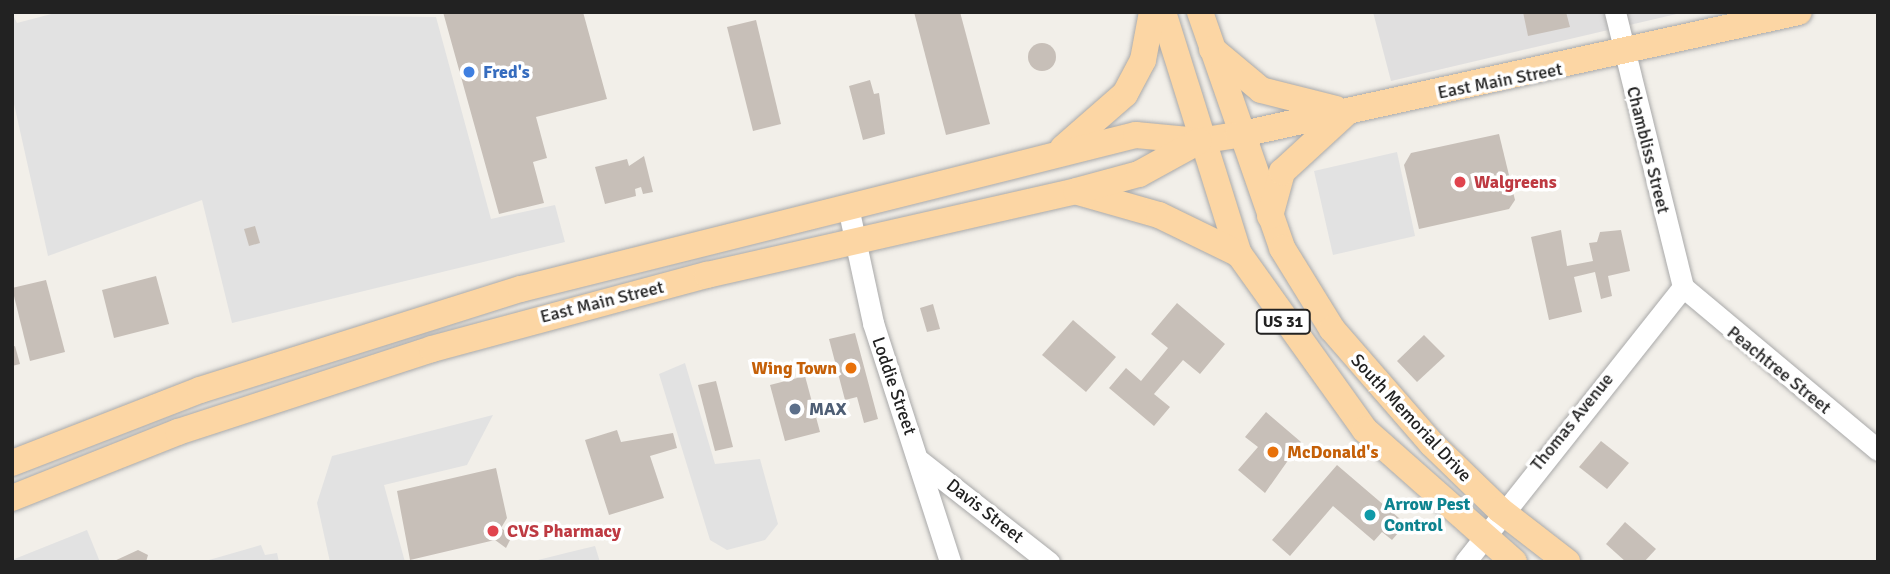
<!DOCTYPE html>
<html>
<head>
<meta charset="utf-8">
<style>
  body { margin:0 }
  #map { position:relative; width:1890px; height:574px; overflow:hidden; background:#f2efe9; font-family:Signika,sans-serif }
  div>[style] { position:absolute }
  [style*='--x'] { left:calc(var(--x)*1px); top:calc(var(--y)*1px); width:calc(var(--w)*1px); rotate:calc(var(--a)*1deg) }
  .residential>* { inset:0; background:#e0dfdf }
  .parking>* { inset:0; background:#e2e2e2 }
  .building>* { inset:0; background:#c7bfb8 }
  .round { border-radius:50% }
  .roads { filter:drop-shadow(0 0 2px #a9a9a9) drop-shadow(0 0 2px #a9a9a9) }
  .minor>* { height:21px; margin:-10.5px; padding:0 10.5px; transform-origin:10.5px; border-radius:10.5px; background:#fff }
  .major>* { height:26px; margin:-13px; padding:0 13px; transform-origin:13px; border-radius:13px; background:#fcd6a4 }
  .dots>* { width:19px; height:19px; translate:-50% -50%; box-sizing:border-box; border:4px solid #fff; border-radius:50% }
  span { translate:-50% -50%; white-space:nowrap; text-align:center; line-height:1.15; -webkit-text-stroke:7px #fff; paint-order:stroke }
  .shield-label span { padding:2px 5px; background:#fff; border:2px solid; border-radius:5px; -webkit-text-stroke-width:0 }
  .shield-label { font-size:16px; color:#222; font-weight:700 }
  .shop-label { font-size:18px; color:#366cbe; font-weight:700 }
  .left { translate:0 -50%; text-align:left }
  .street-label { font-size:18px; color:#222 }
  .health-label { font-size:18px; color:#be3a42; font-weight:700 }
  .food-label { font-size:18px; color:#c56008; font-weight:700 }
  .right { translate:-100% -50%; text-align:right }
  .service-label { font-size:18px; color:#4e5e75; font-weight:700 }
  .culture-label { font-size:18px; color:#0d838f; font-weight:700 }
  .frame { position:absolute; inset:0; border:14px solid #222; pointer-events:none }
</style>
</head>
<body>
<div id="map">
  <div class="residential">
    <div style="clip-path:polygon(1373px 12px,1685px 12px,1391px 81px)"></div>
  </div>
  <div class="parking">
    <div style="clip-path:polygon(59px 12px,436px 17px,491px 219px,555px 205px,565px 242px,232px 323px,202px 200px,48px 256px,12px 95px,12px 13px,17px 23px)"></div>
    <div style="clip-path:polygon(1397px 152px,1415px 236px,1333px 255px,1314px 171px)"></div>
    <div style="clip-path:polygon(685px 363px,715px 464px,760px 459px,778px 524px,765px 540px,727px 550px,710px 540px,659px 374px)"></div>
    <div style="clip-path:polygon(493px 415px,467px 465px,384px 485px,405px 562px,330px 562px,317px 503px,332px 456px)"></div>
    <div style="clip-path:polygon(87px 530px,100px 562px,12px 562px,12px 560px)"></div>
    <div style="clip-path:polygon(261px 545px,265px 555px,277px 553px,279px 562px,202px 562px)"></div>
    <div style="clip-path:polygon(595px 546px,600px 562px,530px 562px,566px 553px)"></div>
  </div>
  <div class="building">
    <div style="clip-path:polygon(443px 12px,583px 12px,607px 99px,536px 117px,547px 158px,533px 162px,544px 203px,499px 214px)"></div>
    <div style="clip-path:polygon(914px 12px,960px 12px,990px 124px,946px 135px)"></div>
    <div style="clip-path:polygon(1523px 12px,1566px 12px,1570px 27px,1528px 36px)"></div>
    <div style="clip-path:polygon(756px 20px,781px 124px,753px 131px,727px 27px)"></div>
    <div class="round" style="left:1028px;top:43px;width:28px;height:28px"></div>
    <div style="clip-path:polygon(870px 80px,874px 94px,879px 93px,885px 134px,863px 140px,849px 86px)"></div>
    <div style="clip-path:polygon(1499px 134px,1515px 200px,1509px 209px,1419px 229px,1404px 165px,1411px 153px)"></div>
    <div style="clip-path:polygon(644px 156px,653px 192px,643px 194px,641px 187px,635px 189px,636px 196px,605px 204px,595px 167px,627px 159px,629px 166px)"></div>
    <div style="clip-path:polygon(255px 226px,260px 243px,249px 246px,244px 229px)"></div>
    <div style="clip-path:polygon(1561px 230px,1567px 266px,1593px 261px,1589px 243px,1597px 242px,1600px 232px,1621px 230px,1630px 271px,1608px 276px,1612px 296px,1601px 299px,1595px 272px,1574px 277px,1582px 312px,1549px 320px,1531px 237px)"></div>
    <div style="clip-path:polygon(156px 276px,169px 324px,114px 338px,102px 290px)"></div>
    <div style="clip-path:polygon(46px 280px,65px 352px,30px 361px,12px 288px)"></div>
    <div style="clip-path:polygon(1177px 303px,1225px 344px,1200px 374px,1183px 360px,1154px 394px,1170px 407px,1154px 426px,1109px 388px,1126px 368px,1141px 381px,1168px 348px,1151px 334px)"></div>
    <div style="clip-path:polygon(933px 304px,940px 329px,927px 332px,920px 308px)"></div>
    <div style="clip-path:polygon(1073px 320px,1116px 357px,1086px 392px,1042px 355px)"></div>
    <div style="clip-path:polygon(855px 333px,878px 419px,864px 423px,857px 397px,845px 400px,829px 339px)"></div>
    <div style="clip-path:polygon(1424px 335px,1445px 356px,1417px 382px,1397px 361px)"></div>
    <div style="clip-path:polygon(15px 346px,20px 364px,12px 366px,12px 347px)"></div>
    <div style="clip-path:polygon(805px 376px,820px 432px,785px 441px,770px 385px)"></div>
    <div style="clip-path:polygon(716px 381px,733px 447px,715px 451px,698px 385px)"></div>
    <div style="clip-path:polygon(1266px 412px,1301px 442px,1265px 493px,1238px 470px,1258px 447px,1245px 437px)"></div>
    <div style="clip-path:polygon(617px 430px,621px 442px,673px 433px,677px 448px,650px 456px,664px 498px,609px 515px,585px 440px)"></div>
    <div style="clip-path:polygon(1601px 441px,1629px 463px,1607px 489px,1579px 467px)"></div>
    <div style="clip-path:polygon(1337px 465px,1406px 524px,1392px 540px,1382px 532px,1374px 541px,1333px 506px,1290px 556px,1272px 540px)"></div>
    <div style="clip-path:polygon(496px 468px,507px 518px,501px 528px,512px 536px,506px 548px,495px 540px,410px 560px,397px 491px)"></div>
    <div style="clip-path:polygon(1625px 522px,1656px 549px,1644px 562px,1626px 562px,1606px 544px)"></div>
    <div style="clip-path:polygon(138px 550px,148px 555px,146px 562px,112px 562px)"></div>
  </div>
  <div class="roads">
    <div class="minor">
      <div style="--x:1615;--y:12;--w:283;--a:76.1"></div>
      <div style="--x:848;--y:207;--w:119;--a:77.8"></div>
      <div style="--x:873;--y:323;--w:251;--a:72.1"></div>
      <div style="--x:1683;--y:287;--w:254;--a:39.9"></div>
      <div style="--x:920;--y:461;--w:164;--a:38.1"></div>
      <div style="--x:1465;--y:562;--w:351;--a:-51.6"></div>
    </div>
    <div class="major">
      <div style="--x:1163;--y:12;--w:254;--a:72.6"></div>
      <div style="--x:1239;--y:254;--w:216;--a:54.4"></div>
      <div style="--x:1365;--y:430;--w:199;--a:41.5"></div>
      <div style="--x:1200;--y:12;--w:250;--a:70.8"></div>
      <div style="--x:1282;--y:248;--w:95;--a:58.3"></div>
      <div style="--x:1332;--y:329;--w:152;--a:49"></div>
      <div style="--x:1432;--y:444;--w:95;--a:44.1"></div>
      <div style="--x:1500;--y:510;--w:85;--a:37.8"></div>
      <div style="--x:1212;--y:49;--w:64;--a:39.9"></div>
      <div style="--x:1261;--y:90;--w:77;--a:14.2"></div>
      <div style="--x:1063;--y:148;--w:82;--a:-41.1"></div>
      <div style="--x:1125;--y:94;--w:38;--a:-62"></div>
      <div style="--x:1143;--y:60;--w:49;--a:-79.4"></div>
      <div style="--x:1078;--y:192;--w:84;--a:15.9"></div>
      <div style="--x:1159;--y:215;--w:89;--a:26"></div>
      <div style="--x:1270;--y:216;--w:46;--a:-74.7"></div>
      <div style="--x:1282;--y:172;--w:86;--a:-42.6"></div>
      <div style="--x:12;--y:463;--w:202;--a:-21.2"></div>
      <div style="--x:200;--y:390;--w:337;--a:-17.5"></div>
      <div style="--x:521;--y:289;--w:634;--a:-14.06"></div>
      <div style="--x:1136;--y:135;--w:63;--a:5.4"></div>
      <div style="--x:1199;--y:141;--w:39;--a:-9"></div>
      <div style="--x:1238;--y:135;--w:574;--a:-12.37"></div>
      <div style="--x:12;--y:498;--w:179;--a:-21.7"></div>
      <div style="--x:178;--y:432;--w:267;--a:-18.1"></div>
      <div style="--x:432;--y:349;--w:285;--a:-15.1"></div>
      <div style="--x:707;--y:275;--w:378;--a:-12.8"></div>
      <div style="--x:1076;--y:191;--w:65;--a:-15.1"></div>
      <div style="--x:1139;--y:174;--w:68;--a:-28.8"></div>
    </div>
  </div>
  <div class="dots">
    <div style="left:469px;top:72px;background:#3f7fe0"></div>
    <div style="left:1460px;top:182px;background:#e0444e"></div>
    <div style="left:851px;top:368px;background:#e8710a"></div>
    <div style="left:795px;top:409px;background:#5c6f8a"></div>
    <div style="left:1273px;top:452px;background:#e8710a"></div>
    <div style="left:1370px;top:515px;background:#0f9aa8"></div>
    <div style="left:493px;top:531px;background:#e0444e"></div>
  </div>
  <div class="shield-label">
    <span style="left:1283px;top:322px">US 31</span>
  </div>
  <div class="shop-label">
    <span class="left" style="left:483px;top:72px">Fred's</span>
  </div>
  <div class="street-label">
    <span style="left:1500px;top:81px;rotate:-11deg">East Main Street</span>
    <span style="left:1648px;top:150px;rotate:76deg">Chambliss Street</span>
    <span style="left:602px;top:302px;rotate:-14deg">East Main Street</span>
    <span style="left:1779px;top:370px;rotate:39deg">Peachtree Street</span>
    <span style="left:894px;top:386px;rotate:71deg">Loddie Street</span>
    <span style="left:1411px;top:418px;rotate:47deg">South Memorial Drive</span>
    <span style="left:1572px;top:422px;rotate:-51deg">Thomas Avenue</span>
    <span style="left:985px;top:511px;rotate:38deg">Davis Street</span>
  </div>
  <div class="health-label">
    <span class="left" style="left:1474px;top:182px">Walgreens</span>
    <span class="left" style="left:507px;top:531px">CVS Pharmacy</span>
  </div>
  <div class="food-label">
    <span class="right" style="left:837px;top:368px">Wing Town</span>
    <span class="left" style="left:1287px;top:452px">McDonald's</span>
  </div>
  <div class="service-label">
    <span class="left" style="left:809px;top:409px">MAX</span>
  </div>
  <div class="culture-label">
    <span class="left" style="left:1384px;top:515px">Arrow Pest<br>Control</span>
  </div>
  <div class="frame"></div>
</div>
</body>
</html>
